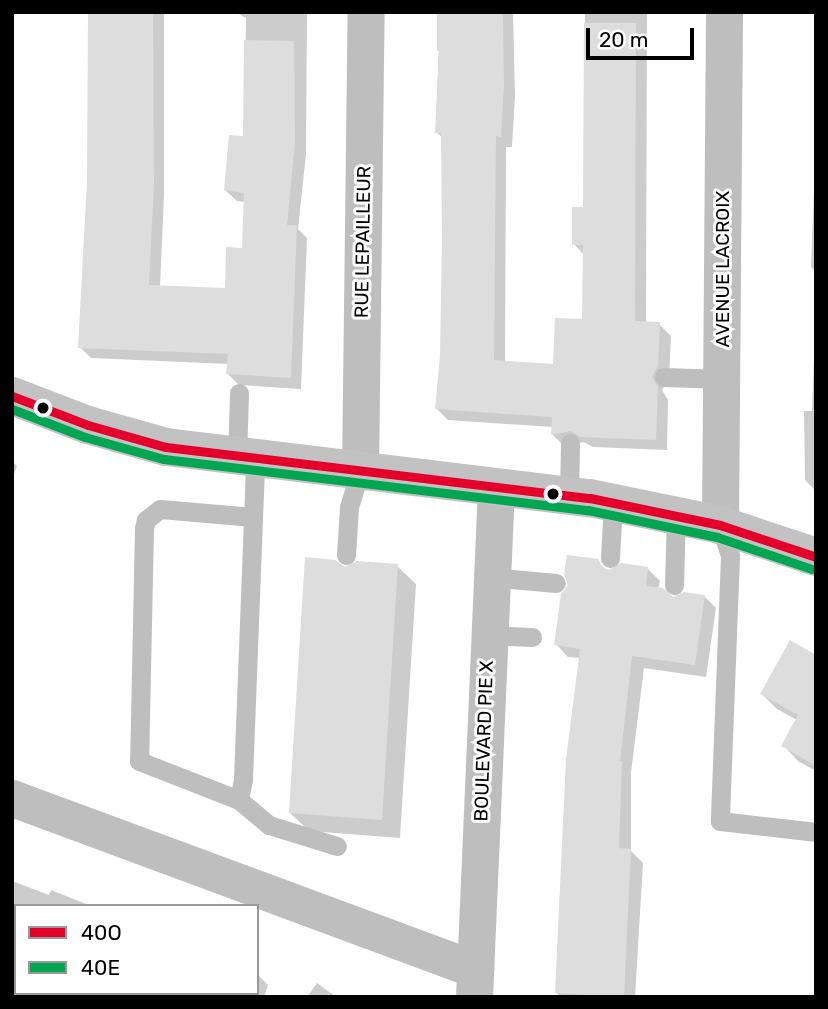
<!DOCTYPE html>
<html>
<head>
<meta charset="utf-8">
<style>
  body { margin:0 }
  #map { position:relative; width:828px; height:1009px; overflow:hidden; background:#fff; font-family:Rubik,sans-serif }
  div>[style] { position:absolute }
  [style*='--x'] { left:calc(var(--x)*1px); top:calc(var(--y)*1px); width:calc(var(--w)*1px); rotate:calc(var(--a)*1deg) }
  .shadow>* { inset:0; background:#0003 }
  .building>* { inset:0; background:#ddd }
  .lane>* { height:19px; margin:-9.5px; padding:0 9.5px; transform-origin:9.5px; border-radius:9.5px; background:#bebebe }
  .street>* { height:37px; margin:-18.5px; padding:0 18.5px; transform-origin:18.5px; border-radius:18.5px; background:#bebebe }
  .secondary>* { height:38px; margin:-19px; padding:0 19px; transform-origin:19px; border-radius:19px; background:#c2c2c2 }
  .bus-1>* { height:9px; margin:-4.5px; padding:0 4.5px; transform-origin:4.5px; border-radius:4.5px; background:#e4002b }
  .bus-2>* { height:9px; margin:-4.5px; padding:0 4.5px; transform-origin:4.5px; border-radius:4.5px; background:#00a651 }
  .dots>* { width:19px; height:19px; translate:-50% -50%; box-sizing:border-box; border:4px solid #fff; border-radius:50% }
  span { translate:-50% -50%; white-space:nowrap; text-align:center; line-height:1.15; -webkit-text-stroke:6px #fff; paint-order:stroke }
  .street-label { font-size:19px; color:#000 }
  .frame { position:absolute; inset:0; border:14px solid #000; pointer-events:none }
  .legend { position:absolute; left:14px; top:904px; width:245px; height:91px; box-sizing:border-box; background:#fff; border:2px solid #999; margin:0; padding:9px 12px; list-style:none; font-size:21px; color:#000 }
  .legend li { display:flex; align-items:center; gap:14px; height:35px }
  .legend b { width:35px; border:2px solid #999 }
  .scale { position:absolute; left:586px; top:28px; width:108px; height:32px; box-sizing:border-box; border:4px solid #000; border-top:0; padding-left:9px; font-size:21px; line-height:24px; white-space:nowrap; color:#000; -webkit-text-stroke:5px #fff; paint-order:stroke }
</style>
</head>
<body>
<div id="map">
  <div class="shadow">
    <div style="clip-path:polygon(89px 12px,164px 12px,164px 196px,160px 287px,227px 290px,243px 249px,245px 202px,237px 201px,225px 190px,244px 138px,246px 18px,235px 12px,307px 12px,306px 154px,298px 229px,307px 238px,301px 389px,239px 385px,228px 374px,229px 364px,91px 358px,80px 347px,89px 181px)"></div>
    <div style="clip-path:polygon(440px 12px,513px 12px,515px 96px,512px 147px,506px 147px,505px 362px,555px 365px,584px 321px,584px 255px,574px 244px,585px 209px,585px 12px,647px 12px,646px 324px,659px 324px,671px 336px,669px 378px,662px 390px,668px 400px,667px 450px,593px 447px,584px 442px,564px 446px,553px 435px,553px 427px,448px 420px,437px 409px,442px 356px,443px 138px,436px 132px)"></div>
    <div style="clip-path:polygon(814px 189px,816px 189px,816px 272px,811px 267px)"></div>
    <div style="clip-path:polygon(816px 299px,816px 491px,805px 480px,804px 411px,812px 411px)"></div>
    <div style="clip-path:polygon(12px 461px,17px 466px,12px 480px)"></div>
    <div style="clip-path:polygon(597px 561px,608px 572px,648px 569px,660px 581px,658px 589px,673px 599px,704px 596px,716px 608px,706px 677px,644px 668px,631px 773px,631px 851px,643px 863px,635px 997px,559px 997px,557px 992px,580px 658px,568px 657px,556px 644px)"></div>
    <div style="clip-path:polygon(397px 566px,416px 584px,400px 838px,309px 831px,290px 813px,344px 569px)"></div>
    <div style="clip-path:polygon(816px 657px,816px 771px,798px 761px,783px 745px,797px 720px,777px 709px,762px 694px)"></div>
    <div style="clip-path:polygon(12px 881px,49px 895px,51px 890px,91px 906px,16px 906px,16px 945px,12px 944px)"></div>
    <div style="clip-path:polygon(257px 974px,268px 985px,264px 997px,160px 997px,152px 993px,257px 993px)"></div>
    <div style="clip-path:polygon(317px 983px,336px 997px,307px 997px)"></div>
  </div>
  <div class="building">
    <div style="clip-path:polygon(88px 12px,153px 12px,154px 183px,149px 285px,225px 288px,226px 247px,242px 248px,244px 193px,224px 190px,229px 135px,243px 136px,244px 40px,294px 41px,295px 142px,287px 225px,297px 225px,291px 378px,226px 374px,228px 354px,78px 348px,87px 181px)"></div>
    <div style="clip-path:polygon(437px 12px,503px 12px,504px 84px,501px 137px,496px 136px,494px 360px,553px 364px,555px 318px,582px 319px,583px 245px,572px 245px,572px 207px,583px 207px,584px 23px,636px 23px,635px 321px,660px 322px,658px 366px,652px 377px,658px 387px,656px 440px,580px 437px,571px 431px,551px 435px,552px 417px,435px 409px,440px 356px,442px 240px,441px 133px,435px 133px,439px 51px,437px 51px)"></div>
    <div style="clip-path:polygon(567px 555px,598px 559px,603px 568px,609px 570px,621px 563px,648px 567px,646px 586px,663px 588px,673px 597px,684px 592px,705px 595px,695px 665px,632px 656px,620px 761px,622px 761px,619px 848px,631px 849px,624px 997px,555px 993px,566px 759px,580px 649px,554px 645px,561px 594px,568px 585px,564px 574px)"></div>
    <div style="clip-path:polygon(305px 557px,335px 560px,345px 567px,357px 561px,398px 564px,382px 820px,289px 813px)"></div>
    <div style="clip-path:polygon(790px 640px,816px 655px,816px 766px,781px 746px,798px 715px,760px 694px)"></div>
  </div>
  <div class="lane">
    <div style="--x:664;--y:377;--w:59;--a:1.9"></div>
    <div style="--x:237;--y:458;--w:65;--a:-88.2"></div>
    <div style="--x:569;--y:496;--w:53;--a:-88.9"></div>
    <div style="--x:253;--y:517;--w:93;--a:-175.1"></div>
    <div style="--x:160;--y:509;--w:18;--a:142"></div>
    <div style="--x:146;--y:520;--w:8;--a:104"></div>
    <div style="--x:144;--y:528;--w:233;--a:91.2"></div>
    <div style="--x:139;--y:761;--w:107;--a:21.3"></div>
    <div style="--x:239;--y:800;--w:21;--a:-79"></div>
    <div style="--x:243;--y:779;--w:319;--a:-87.8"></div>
    <div style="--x:720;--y:525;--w:33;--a:72"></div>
    <div style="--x:730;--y:556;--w:265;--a:92.2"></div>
    <div style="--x:720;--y:821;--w:97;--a:6.5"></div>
    <div style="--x:346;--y:555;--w:48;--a:-86.4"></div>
    <div style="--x:349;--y:507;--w:37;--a:-73"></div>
    <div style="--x:610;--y:558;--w:56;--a:-86.9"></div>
    <div style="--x:490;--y:577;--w:66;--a:5.2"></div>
    <div style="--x:674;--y:585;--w:70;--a:-88.4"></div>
    <div style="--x:488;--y:635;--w:44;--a:2.6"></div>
    <div style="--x:239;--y:800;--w:39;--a:40"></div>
    <div style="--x:269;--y:825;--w:71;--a:17.2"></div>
  </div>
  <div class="street">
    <div style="--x:360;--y:472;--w:460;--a:-89.3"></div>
    <div style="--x:720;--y:525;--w:513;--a:-89.55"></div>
    <div style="--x:12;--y:798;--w:494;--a:20.3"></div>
    <div style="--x:474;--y:997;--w:511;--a:-87.53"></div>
  </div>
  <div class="secondary">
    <div style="--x:12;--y:396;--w:81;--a:20.9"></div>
    <div style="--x:88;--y:425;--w:81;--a:15.8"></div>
    <div style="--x:166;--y:447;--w:427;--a:6.9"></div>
    <div style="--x:590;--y:498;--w:133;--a:11.7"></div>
    <div style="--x:720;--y:525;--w:101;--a:18.4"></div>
  </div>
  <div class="bus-1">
    <div style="--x:12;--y:396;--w:81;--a:20.9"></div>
    <div style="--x:88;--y:425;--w:81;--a:15.8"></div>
    <div style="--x:166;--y:447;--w:427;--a:6.9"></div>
    <div style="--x:590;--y:498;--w:133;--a:11.7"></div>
    <div style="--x:720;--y:525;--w:101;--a:18.4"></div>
  </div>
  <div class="bus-2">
    <div style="--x:12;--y:409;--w:78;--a:21"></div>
    <div style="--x:85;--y:437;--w:82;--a:15.6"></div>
    <div style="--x:164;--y:459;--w:427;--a:6.9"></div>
    <div style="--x:588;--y:510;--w:132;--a:11.8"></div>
    <div style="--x:717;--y:537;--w:100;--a:18.6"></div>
  </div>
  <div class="dots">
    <div style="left:43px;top:408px;background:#000"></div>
    <div style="left:553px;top:494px;background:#000"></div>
  </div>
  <div class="street-label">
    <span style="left:363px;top:242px;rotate:-89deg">RUE LEPAILLEUR</span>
    <span style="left:723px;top:269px;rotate:-90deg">AVENUE LACROIX</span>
    <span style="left:484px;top:741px;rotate:-88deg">BOULEVARD PIE X</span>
  </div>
  <div class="frame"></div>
  <ul class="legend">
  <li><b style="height:9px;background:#e4002b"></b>40O</li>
  <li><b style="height:9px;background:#00a651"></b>40E</li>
  </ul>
  <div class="scale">20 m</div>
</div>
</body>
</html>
